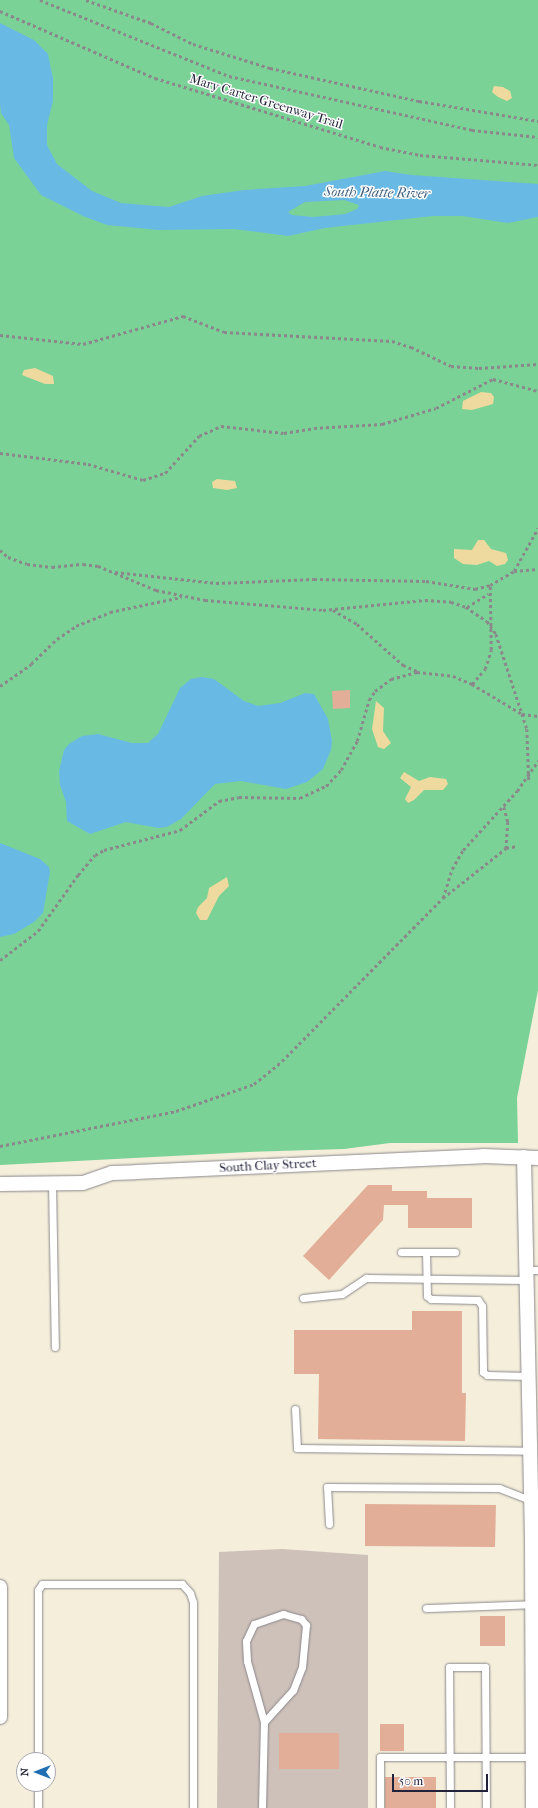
<!DOCTYPE html>
<html>
<head>
<meta charset="utf-8">
<style>
  body { margin:0 }
  #map { position:relative; width:538px; height:1808px; overflow:hidden; background:#f4eedb; font-family:"IM FELL French Canon",serif }
  div>[style] { position:absolute }
  [style*='--x'] { left:calc(var(--x)*1px); top:calc(var(--y)*1px); width:calc(var(--w)*1px); rotate:calc(var(--a)*1deg) }
  .industrial>* { inset:0; background:#cec1ba }
  .green>* { inset:0; background:#7bd296 }
  .sand>* { inset:0; background:#eeda9e }
  .water>* { inset:0; background:#68bae4 }
  .building>* { inset:0; background:#e2ae97 }
  .path>* { height:2.5px; margin-top:-1.25px; transform-origin:0; background:repeating-linear-gradient(90deg,#8b888b 0 3px,transparent 0 6px) }
  .roads { filter:drop-shadow(0 0 1px #8b888b) drop-shadow(0 0 1px #8b888b) }
  .service>* { height:7px; margin:-3.5px; padding:0 3.5px; transform-origin:3.5px; border-radius:3.5px; background:#fff }
  .minor>* { height:14px; margin:-7px; padding:0 7px; transform-origin:7px; border-radius:7px; background:#fff }
  span { translate:-50% -50%; white-space:nowrap; text-align:center; line-height:1.15; -webkit-text-stroke:3px #fff; paint-order:stroke }
  .street-label { font-size:13px; color:#22223b }
  .water-label { font-size:14px; color:#3e5f7f; font-style:italic }
  .north { position:absolute; left:16px; top:1752px; width:40px; height:40px; box-sizing:border-box; background:#fff; border:1px solid #a7a7b1; border-radius:50%; rotate:270deg; font-size:11px; font-weight:700; line-height:16px; text-align:center; color:#22223b }
  .north::after { content:''; display:block; margin:auto; width:14px; height:18px; background:#1f6fb2; clip-path:polygon(50% 0,100% 100%,50% 72%,0 100%) }
  .scale { position:absolute; left:392px; top:1774px; width:96px; height:18px; box-sizing:border-box; border:2px solid #22223b; border-top:0; padding-left:5px; font-size:12px; line-height:14px; white-space:nowrap; color:#22223b; -webkit-text-stroke:3px #fff; paint-order:stroke }
</style>
</head>
<body>
<div id="map">
  <div class="industrial">
    <div style="clip-path:polygon(282px 1549px,368px 1555px,368px 1808px,217px 1808px,219px 1552px)"></div>
  </div>
  <div class="green">
    <div style="clip-path:polygon(0 0,538px 0,538px 990px,517px 1098px,518px 1143px,390px 1143px,344px 1149px,249px 1152px,0 1165px)"></div>
  </div>
  <div class="sand">
    <div style="clip-path:polygon(494px 86px,503px 87px,510px 91px,512px 98px,507px 101px,498px 97px,492px 92px)"></div>
    <div style="clip-path:polygon(35px 368px,53px 376px,54px 384px,45px 384px,22px 375px,24px 370px)"></div>
    <div style="clip-path:polygon(481px 392px,491px 393px,494px 397px,493px 404px,472px 410px,462px 409px,463px 401px)"></div>
    <div style="clip-path:polygon(217px 479px,235px 481px,237px 488px,227px 490px,213px 488px,212px 482px)"></div>
    <div style="clip-path:polygon(478px 540px,484px 540px,491px 549px,506px 553px,508px 560px,505px 564px,497px 566px,489px 561px,477px 565px,463px 564px,454px 558px,454px 549px,472px 550px)"></div>
    <div style="clip-path:polygon(376px 701px,384px 708px,383px 731px,391px 743px,384px 749px,378px 747px,372px 729px)"></div>
    <div style="clip-path:polygon(404px 772px,419px 781px,430px 777px,446px 779px,448px 784px,443px 790px,424px 790px,414px 800px,408px 803px,405px 799px,411px 787px,400px 778px)"></div>
    <div style="clip-path:polygon(227px 877px,229px 886px,219px 896px,207px 920px,200px 920px,196px 913px,198px 907px,207px 898px,209px 888px)"></div>
  </div>
  <div class="water">
    <div style="clip-path:polygon(evenodd,0 23px,34px 40px,48px 54px,53px 79px,53px 101px,47px 125px,47px 145px,57px 164px,92px 191px,121px 203px,169px 207px,202px 196px,244px 190px,305px 186px,385px 171px,412px 175px,538px 184px,538px 217px,508px 223px,462px 216px,433px 216px,325px 228px,288px 236px,234px 229px,158px 230px,107px 225px,83px 216px,41px 195px,14px 158px,9px 125px,1px 113px,0 104px,0 23px,344px 200px,359px 205px,357px 209px,345px 214px,314px 217px,292px 215px,288px 212px,305px 202px,344px 200px)"></div>
    <div style="clip-path:polygon(202px 677px,214px 679px,244px 701px,258px 706px,280px 703px,305px 693px,314px 694px,328px 719px,332px 741px,331px 750px,323px 769px,307px 782px,286px 789px,241px 781px,215px 784px,181px 819px,167px 827px,158px 828px,126px 822px,90px 834px,67px 821px,66px 802px,60px 785px,59px 771px,64px 750px,69px 744px,82px 736px,98px 734px,132px 743px,148px 743px,158px 734px,180px 688px,191px 679px)"></div>
    <div style="clip-path:polygon(0 843px,40px 859px,49px 867px,50px 872px,43px 913px,34px 922px,14px 934px,0 937px)"></div>
  </div>
  <div class="building">
    <div style="clip-path:polygon(350px 690px,350px 708px,333px 709px,332px 691px)"></div>
    <div style="clip-path:polygon(368px 1185px,392px 1185px,392px 1191px,427px 1191px,427px 1198px,472px 1198px,472px 1228px,408px 1228px,408px 1205px,384px 1205px,383px 1220px,329px 1280px,303px 1256px)"></div>
    <div style="clip-path:polygon(412px 1311px,462px 1311px,462px 1393px,466px 1393px,465px 1441px,318px 1439px,319px 1374px,294px 1374px,294px 1330px,412px 1330px)"></div>
    <div style="clip-path:polygon(365px 1504px,496px 1505px,495px 1547px,365px 1546px)"></div>
    <div style="clip-path:polygon(480px 1616px,505px 1616px,505px 1646px,480px 1646px)"></div>
    <div style="clip-path:polygon(380px 1724px,404px 1724px,404px 1751px,380px 1751px)"></div>
    <div style="clip-path:polygon(279px 1733px,339px 1733px,339px 1769px,279px 1769px)"></div>
    <div style="clip-path:polygon(385px 1777px,436px 1777px,436px 1808px,385px 1808px)"></div>
  </div>
  <div class="path">
    <div style="--x:40;--y:0;--w:204;--a:21.9"></div>
    <div style="--x:229;--y:76;--w:249;--a:12.5"></div>
    <div style="--x:472;--y:130;--w:66;--a:6.1"></div>
    <div style="--x:86;--y:0;--w:69;--a:19.5"></div>
    <div style="--x:151;--y:23;--w:47;--a:26.6"></div>
    <div style="--x:193;--y:44;--w:81;--a:17.3"></div>
    <div style="--x:270;--y:68;--w:153;--a:12.5"></div>
    <div style="--x:419;--y:101;--w:121;--a:9.5"></div>
    <div style="--x:0;--y:11;--w:169;--a:23.4"></div>
    <div style="--x:155;--y:78;--w:235;--a:17"></div>
    <div style="--x:380;--y:147;--w:41;--a:11.3"></div>
    <div style="--x:420;--y:155;--w:118;--a:4.8"></div>
    <div style="--x:0;--y:335;--w:83;--a:6.2"></div>
    <div style="--x:83;--y:344;--w:104;--a:-15.6"></div>
    <div style="--x:183;--y:316;--w:44;--a:21.3"></div>
    <div style="--x:224;--y:332;--w:168;--a:3.1"></div>
    <div style="--x:392;--y:341;--w:20;--a:18"></div>
    <div style="--x:411;--y:347;--w:44;--a:25.4"></div>
    <div style="--x:451;--y:366;--w:28;--a:4"></div>
    <div style="--x:479;--y:368;--w:59;--a:-3.9"></div>
    <div style="--x:0;--y:453;--w:89;--a:7.1"></div>
    <div style="--x:88;--y:464;--w:57;--a:16.2"></div>
    <div style="--x:143;--y:480;--w:23;--a:-18"></div>
    <div style="--x:165;--y:473;--w:50;--a:-47.4"></div>
    <div style="--x:199;--y:436;--w:24;--a:-24"></div>
    <div style="--x:221;--y:426;--w:63;--a:6.3"></div>
    <div style="--x:284;--y:433;--w:30;--a:-9"></div>
    <div style="--x:314;--y:428;--w:68;--a:-3.4"></div>
    <div style="--x:382;--y:424;--w:56;--a:-16.5"></div>
    <div style="--x:436;--y:408;--w:64;--a:-27"></div>
    <div style="--x:493;--y:379;--w:47;--a:14.9"></div>
    <div style="--x:0;--y:550;--w:11;--a:41"></div>
    <div style="--x:8;--y:557;--w:20;--a:20"></div>
    <div style="--x:27;--y:564;--w:25;--a:7"></div>
    <div style="--x:52;--y:567;--w:31;--a:-6"></div>
    <div style="--x:83;--y:564;--w:15;--a:8"></div>
    <div style="--x:98;--y:566;--w:63;--a:22.5"></div>
    <div style="--x:156;--y:590;--w:50;--a:11.5"></div>
    <div style="--x:205;--y:600;--w:118;--a:4.8"></div>
    <div style="--x:323;--y:610;--w:102;--a:-5.6"></div>
    <div style="--x:425;--y:600;--w:26;--a:4"></div>
    <div style="--x:451;--y:602;--w:16;--a:18"></div>
    <div style="--x:466;--y:607;--w:25;--a:34"></div>
    <div style="--x:487;--y:621;--w:16;--a:55"></div>
    <div style="--x:496;--y:634;--w:100;--a:71.9"></div>
    <div style="--x:527;--y:729;--w:51;--a:87.8"></div>
    <div style="--x:514;--y:571;--w:49;--a:-60.8"></div>
    <div style="--x:115;--y:572;--w:102;--a:6.2"></div>
    <div style="--x:216;--y:583;--w:98;--a:-2.3"></div>
    <div style="--x:314;--y:579;--w:112;--a:1"></div>
    <div style="--x:426;--y:581;--w:50;--a:9.3"></div>
    <div style="--x:475;--y:589;--w:16;--a:-15"></div>
    <div style="--x:490;--y:585;--w:28;--a:-30"></div>
    <div style="--x:514;--y:571;--w:24;--a:-5"></div>
    <div style="--x:467;--y:607;--w:25;--a:-32"></div>
    <div style="--x:333;--y:610;--w:28;--a:30"></div>
    <div style="--x:357;--y:624;--w:62;--a:41.7"></div>
    <div style="--x:403;--y:665;--w:15;--a:23"></div>
    <div style="--x:472;--y:684;--w:20;--a:-49"></div>
    <div style="--x:485;--y:669;--w:20;--a:-72"></div>
    <div style="--x:491;--y:650;--w:65;--a:-90.9"></div>
    <div style="--x:0;--y:686;--w:38;--a:-35"></div>
    <div style="--x:31;--y:664;--w:36;--a:-44"></div>
    <div style="--x:57;--y:639;--w:23;--a:-34"></div>
    <div style="--x:76;--y:626;--w:37;--a:-22"></div>
    <div style="--x:110;--y:612;--w:73;--a:-11.9"></div>
    <div style="--x:504;--y:807;--w:16;--a:75"></div>
    <div style="--x:508;--y:822;--w:26;--a:94"></div>
    <div style="--x:443;--y:898;--w:30;--a:-73"></div>
    <div style="--x:452;--y:869;--w:22;--a:-60"></div>
    <div style="--x:463;--y:850;--w:80;--a:-47.5"></div>
    <div style="--x:517;--y:791;--w:37;--a:-55"></div>
    <div style="--x:0;--y:960;--w:48;--a:-37.3"></div>
    <div style="--x:38;--y:931;--w:69;--a:-54.5"></div>
    <div style="--x:78;--y:875;--w:26;--a:-50"></div>
    <div style="--x:95;--y:855;--w:10;--a:-29"></div>
    <div style="--x:104;--y:850;--w:79;--a:-14.7"></div>
    <div style="--x:180;--y:830;--w:49;--a:-36.6"></div>
    <div style="--x:219;--y:801;--w:20;--a:-11"></div>
    <div style="--x:239;--y:797;--w:61;--a:0.9"></div>
    <div style="--x:300;--y:798;--w:29;--a:-25"></div>
    <div style="--x:326;--y:786;--w:22;--a:-47"></div>
    <div style="--x:341;--y:770;--w:33;--a:-61"></div>
    <div style="--x:357;--y:741;--w:43;--a:-73.7"></div>
    <div style="--x:369;--y:700;--w:11;--a:-56"></div>
    <div style="--x:375;--y:691;--w:20;--a:-37"></div>
    <div style="--x:391;--y:679;--w:27;--a:-15"></div>
    <div style="--x:417;--y:672;--w:36;--a:6"></div>
    <div style="--x:453;--y:676;--w:21;--a:23"></div>
    <div style="--x:472;--y:684;--w:58;--a:31"></div>
    <div style="--x:522;--y:714;--w:16;--a:7"></div>
    <div style="--x:0;--y:1146;--w:179;--a:-11.2"></div>
    <div style="--x:176;--y:1111;--w:83;--a:-19.1"></div>
    <div style="--x:254;--y:1084;--w:36;--a:-39"></div>
    <div style="--x:282;--y:1061;--w:229;--a:-45.4"></div>
    <div style="--x:443;--y:898;--w:80;--a:-38.4"></div>
    <div style="--x:506;--y:848;--w:11;--a:-10"></div>
  </div>
  <div class="roads">
    <div class="service">
      <div style="--x:52;--y:1183;--w:164;--a:89"></div>
      <div style="--x:401;--y:1252;--w:54;--a:0"></div>
      <div style="--x:426;--y:1252;--w:44;--a:88.7"></div>
      <div style="--x:427;--y:1296;--w:5;--a:37"></div>
      <div style="--x:431;--y:1299;--w:47;--a:1.2"></div>
      <div style="--x:478;--y:1300;--w:7;--a:56"></div>
      <div style="--x:482;--y:1306;--w:66;--a:89.1"></div>
      <div style="--x:483;--y:1372;--w:5;--a:37"></div>
      <div style="--x:487;--y:1375;--w:42;--a:1.4"></div>
      <div style="--x:526;--y:1270;--w:12;--a:0"></div>
      <div style="--x:303;--y:1298;--w:39;--a:-6"></div>
      <div style="--x:342;--y:1294;--w:29;--a:-34"></div>
      <div style="--x:366;--y:1278;--w:161;--a:0.7"></div>
      <div style="--x:295;--y:1409;--w:39;--a:87"></div>
      <div style="--x:297;--y:1448;--w:234;--a:0.7"></div>
      <div style="--x:329;--y:1524;--w:37;--a:-93"></div>
      <div style="--x:327;--y:1487;--w:172;--a:0.3"></div>
      <div style="--x:499;--y:1488;--w:34;--a:21"></div>
      <div style="--x:426;--y:1608;--w:108;--a:-2.1"></div>
      <div style="--x:38;--y:1760;--w:170;--a:-90"></div>
      <div style="--x:38;--y:1590;--w:7;--a:-56"></div>
      <div style="--x:42;--y:1584;--w:140;--a:0"></div>
      <div style="--x:182;--y:1584;--w:12;--a:48"></div>
      <div style="--x:190;--y:1593;--w:9;--a:72"></div>
      <div style="--x:193;--y:1602;--w:206;--a:90"></div>
      <div style="--x:38;--y:1784;--w:24;--a:90"></div>
      <div style="--x:262;--y:1808;--w:86;--a:-88.7"></div>
      <div style="--x:264;--y:1722;--w:63;--a:-105.6"></div>
      <div style="--x:247;--y:1661;--w:20;--a:-93"></div>
      <div style="--x:246;--y:1641;--w:19;--a:-65"></div>
      <div style="--x:254;--y:1624;--w:31;--a:-19"></div>
      <div style="--x:283;--y:1614;--w:19;--a:16"></div>
      <div style="--x:301;--y:1619;--w:8;--a:50"></div>
      <div style="--x:306;--y:1625;--w:42;--a:95.4"></div>
      <div style="--x:302;--y:1667;--w:25;--a:111"></div>
      <div style="--x:293;--y:1690;--w:43;--a:132.2"></div>
      <div style="--x:380;--y:1808;--w:51;--a:-90"></div>
      <div style="--x:380;--y:1757;--w:153;--a:0"></div>
      <div style="--x:450;--y:1808;--w:141;--a:-90.4"></div>
      <div style="--x:449;--y:1667;--w:36;--a:0"></div>
      <div style="--x:485;--y:1667;--w:141;--a:89.6"></div>
    </div>
    <div class="minor">
      <div style="--x:524;--y:1157;--w:381;--a:88.8"></div>
      <div style="--x:532;--y:1538;--w:270;--a:89.8"></div>
      <div style="--x:0;--y:1184;--w:83;--a:-0.7"></div>
      <div style="--x:83;--y:1183;--w:31;--a:-19"></div>
      <div style="--x:112;--y:1173;--w:24;--a:-2"></div>
      <div style="--x:136;--y:1172;--w:347;--a:-2.6"></div>
      <div style="--x:483;--y:1156;--w:55;--a:2.1"></div>
      <div style="--x:0;--y:1587;--w:130;--a:90"></div>
    </div>
  </div>
  <div class="street-label">
    <span style="left:266px;top:102px;rotate:17deg">Mary Carter Greenway Trail</span>
    <span style="left:268px;top:1166px;rotate:-3deg">South Clay Street</span>
  </div>
  <div class="water-label">
    <span style="left:377px;top:193px;rotate:1deg">South Platte River</span>
  </div>
  <div class="north">N</div>
  <div class="scale">50 m</div>
</div>
</body>
</html>
